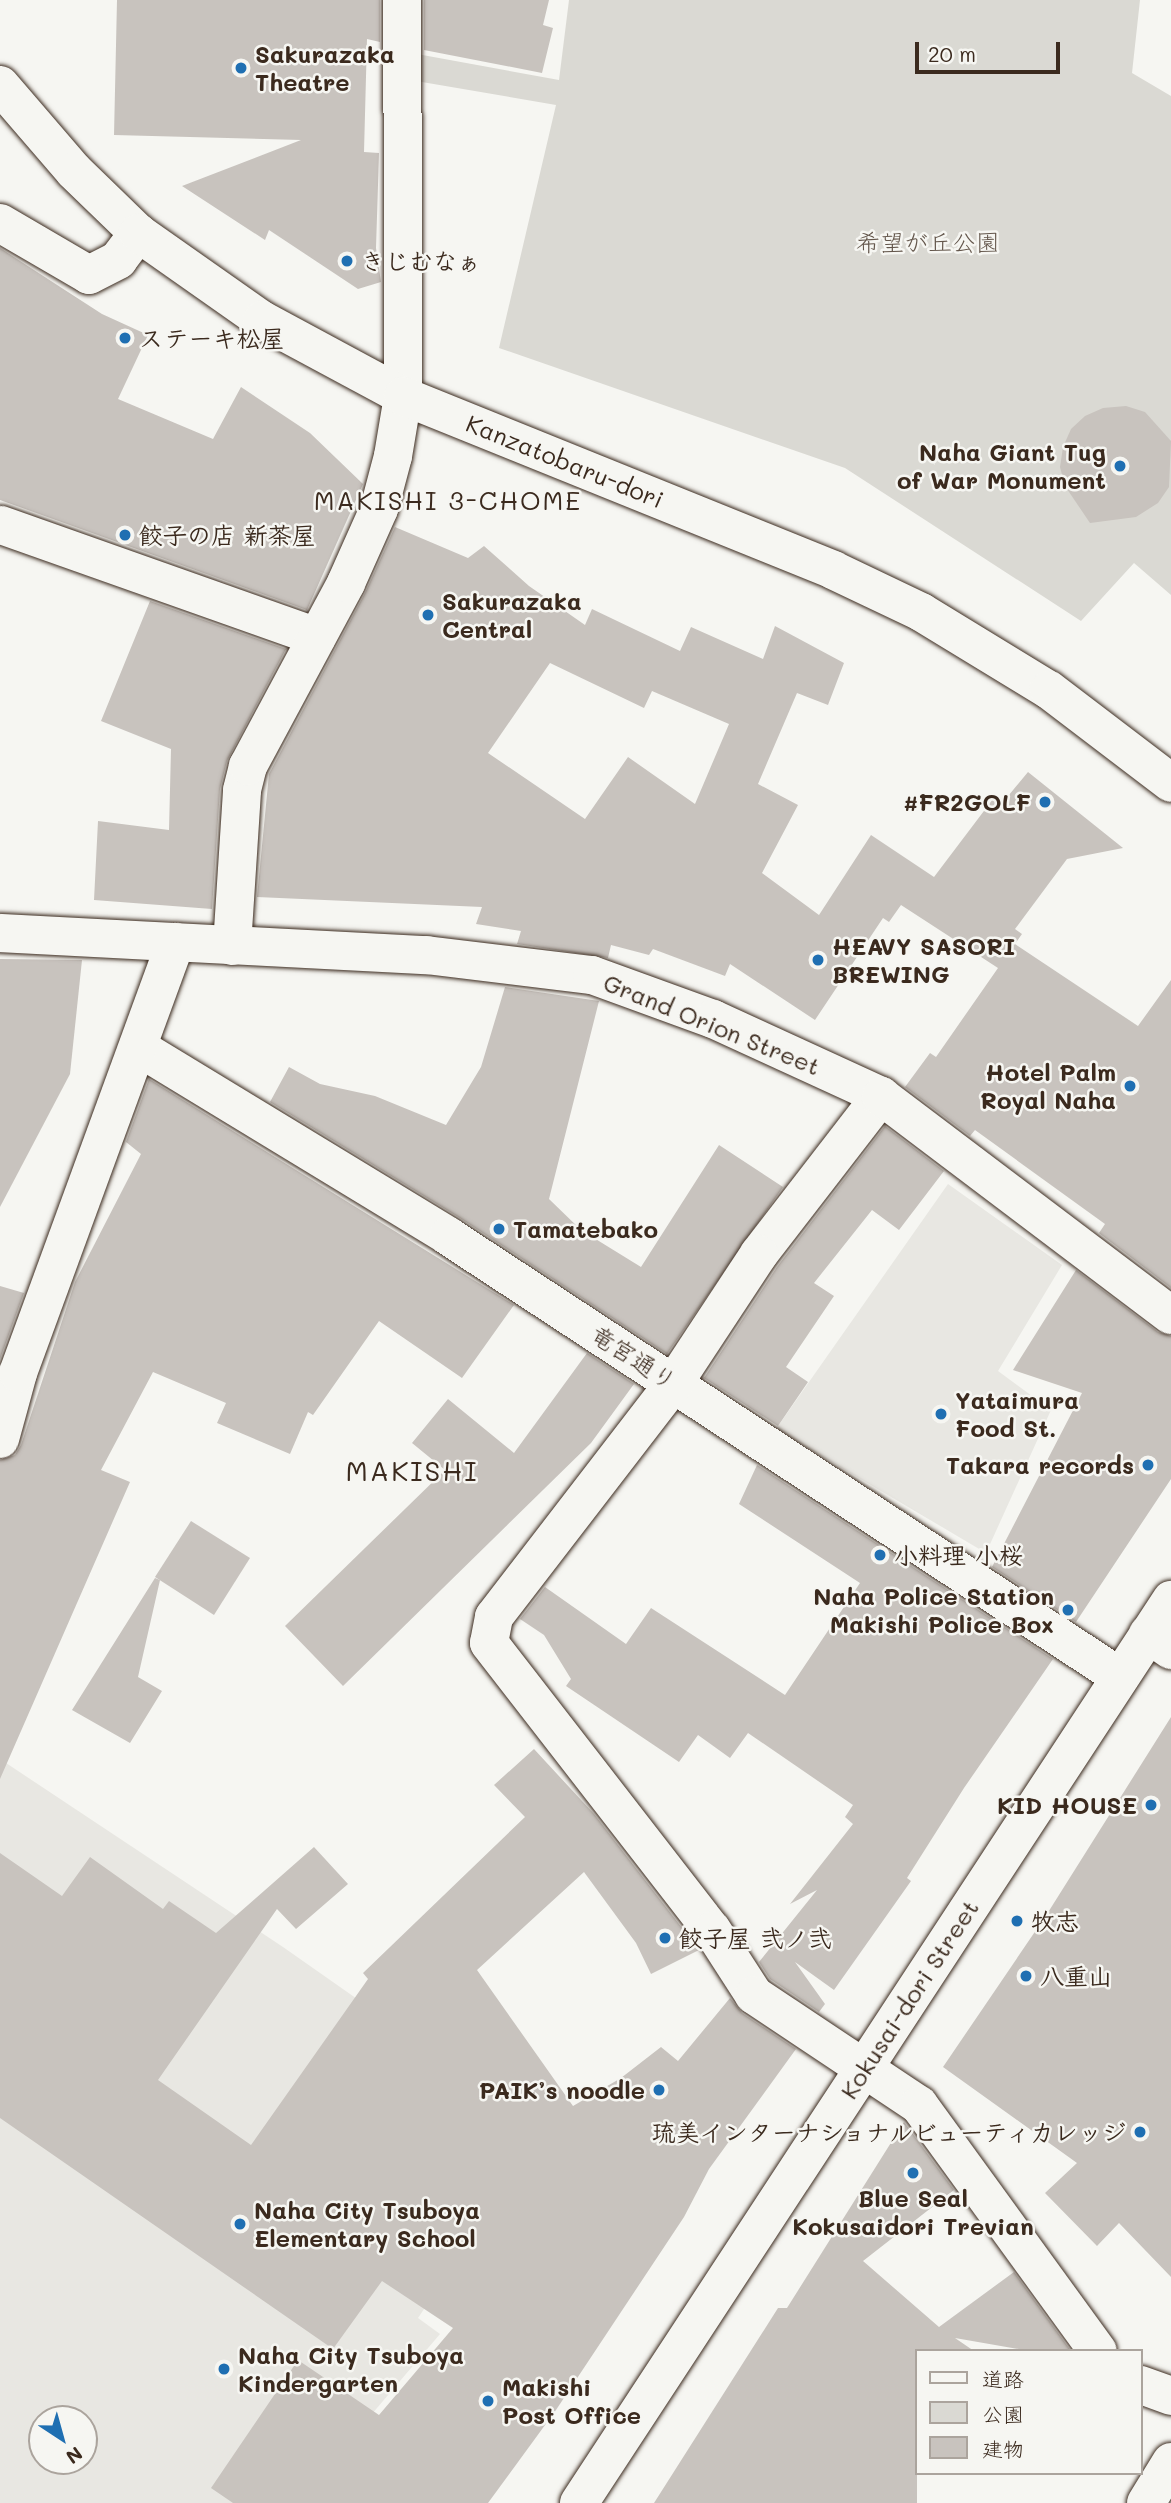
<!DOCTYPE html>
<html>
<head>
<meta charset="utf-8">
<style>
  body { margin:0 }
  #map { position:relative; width:1171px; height:2503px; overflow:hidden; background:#f6f6f2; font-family:Mali,"Klee One",sans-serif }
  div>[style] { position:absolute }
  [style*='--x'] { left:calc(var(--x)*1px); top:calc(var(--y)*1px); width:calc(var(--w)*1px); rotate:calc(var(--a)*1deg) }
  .built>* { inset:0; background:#e8e7e2 }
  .green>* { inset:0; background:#dad9d3 }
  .building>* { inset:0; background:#c8c3be }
  .roads { filter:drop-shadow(0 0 2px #3b2a1e) drop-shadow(0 0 2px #3b2a1e) }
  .street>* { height:38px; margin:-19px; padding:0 19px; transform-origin:19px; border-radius:19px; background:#f6f6f2 }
  .secondary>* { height:38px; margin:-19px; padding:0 19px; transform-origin:19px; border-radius:19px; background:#f6f6f2 }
  .dots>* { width:19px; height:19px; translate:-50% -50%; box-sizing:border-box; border:4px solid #f6f6f2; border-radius:50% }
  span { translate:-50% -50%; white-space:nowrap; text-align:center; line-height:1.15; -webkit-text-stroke:5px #f6f6f2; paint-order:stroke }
  .poi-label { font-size:24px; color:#3b2a1e; font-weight:700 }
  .left { translate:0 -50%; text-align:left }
  .right { translate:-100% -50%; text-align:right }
  .park-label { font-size:24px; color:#63564b }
  .street-label { font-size:24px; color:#3b2a1e }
  .neighbourhood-label { font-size:26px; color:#3b2a1e; letter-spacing:2px }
  .quarter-label { font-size:28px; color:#3b2a1e; letter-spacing:2px }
  .legend { position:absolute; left:915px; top:2349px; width:228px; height:126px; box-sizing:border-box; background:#f6f6f2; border:2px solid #aba49d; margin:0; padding:9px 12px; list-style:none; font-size:21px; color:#3b2a1e }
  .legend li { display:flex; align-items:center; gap:14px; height:35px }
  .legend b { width:35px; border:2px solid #aba49d }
  .north { position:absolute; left:28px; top:2405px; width:70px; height:70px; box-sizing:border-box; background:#f6f6f2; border:2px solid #aba49d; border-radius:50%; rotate:144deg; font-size:19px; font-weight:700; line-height:28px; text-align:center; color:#3b2a1e }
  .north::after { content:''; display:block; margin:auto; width:24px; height:32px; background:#1f6fb2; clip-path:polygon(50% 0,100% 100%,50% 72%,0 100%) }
  .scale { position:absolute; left:915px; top:42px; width:145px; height:32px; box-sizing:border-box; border:4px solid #3b2a1e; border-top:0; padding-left:9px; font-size:21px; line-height:24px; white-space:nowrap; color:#3b2a1e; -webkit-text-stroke:5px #f6f6f2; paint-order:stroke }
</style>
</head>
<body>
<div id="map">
  <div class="built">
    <div style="clip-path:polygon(948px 1184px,1062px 1265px,998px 1371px,1051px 1410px,986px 1553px,776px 1429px)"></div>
    <div style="clip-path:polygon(evenodd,0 1759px,283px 1947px,544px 2130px,418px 2318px,440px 2334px,320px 2475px,277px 2503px,0 2503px,0 1759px,42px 2419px,84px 2419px,84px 2461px,42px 2461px,42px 2419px)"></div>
  </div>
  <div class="green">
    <div style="clip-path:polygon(569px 0,1140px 0,1132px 73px,1171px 96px,1171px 595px,1134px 563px,1081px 621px,845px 468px,499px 348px,556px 105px,416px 81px,417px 54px,559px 80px)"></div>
  </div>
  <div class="building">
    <div style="clip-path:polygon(117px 0,380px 0,380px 42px,367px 39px,364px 152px,379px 153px,376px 248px,381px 282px,358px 289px,269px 230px,265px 240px,182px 186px,301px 140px,114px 135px)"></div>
    <div style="clip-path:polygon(424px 0,549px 0,543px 25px,553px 28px,542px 73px,424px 50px)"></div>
    <div style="clip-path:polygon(0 248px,102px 314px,148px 335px,118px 399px,213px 439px,241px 387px,310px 433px,363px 484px,307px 610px,0 500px)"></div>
    <div style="clip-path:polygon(1126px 406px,1145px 412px,1171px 441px,1169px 487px,1158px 503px,1136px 517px,1090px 523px,1065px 486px,1060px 467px,1063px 447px,1071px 429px,1085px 416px,1103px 408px)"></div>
    <div style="clip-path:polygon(evenodd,395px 527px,468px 558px,484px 546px,529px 586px,585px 625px,592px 609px,680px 651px,691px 627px,763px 659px,775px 626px,844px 663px,828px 705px,797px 693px,758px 784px,798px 805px,762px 873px,819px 915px,871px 835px,934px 877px,996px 795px,1004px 801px,1028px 772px,1123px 848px,1067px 859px,1015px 929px,1022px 934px,1015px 944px,1138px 1026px,1171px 980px,1171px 1288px,1099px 1233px,1105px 1224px,975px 1130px,970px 1136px,905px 1087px,930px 1053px,936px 1057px,998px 968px,901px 905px,889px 922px,883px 918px,815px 1020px,730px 964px,725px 976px,653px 949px,649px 955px,611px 945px,608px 958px,517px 944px,521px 931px,476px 924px,482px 907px,257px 897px,269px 774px,365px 593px,395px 527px,550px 663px,644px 708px,652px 691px,729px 724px,695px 804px,628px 757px,585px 819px,488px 753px,550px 663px)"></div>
    <div style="clip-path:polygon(150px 601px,286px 649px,227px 761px,220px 789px,212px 909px,94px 900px,98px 821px,169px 830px,171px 749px,101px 721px)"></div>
    <div style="clip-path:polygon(0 959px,82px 960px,70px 1074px,0 1207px)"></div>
    <div style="clip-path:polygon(505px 987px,599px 1001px,549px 1199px,581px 1230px,641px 1267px,719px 1145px,783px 1187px,667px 1354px,460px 1218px,270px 1102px,289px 1067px,320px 1084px,375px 1096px,446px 1125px,481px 1067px)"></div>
    <div style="clip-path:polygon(149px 1079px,514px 1305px,462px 1378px,379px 1321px,313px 1415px,308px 1412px,290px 1454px,217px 1423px,226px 1403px,153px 1372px,101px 1470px,130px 1482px,0 1779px,0 1460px,15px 1455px,21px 1445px,75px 1282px,141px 1154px,126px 1142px)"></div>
    <div style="clip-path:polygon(885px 1126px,944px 1171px,899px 1230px,872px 1210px,814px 1283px,834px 1296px,786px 1367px,808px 1382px,778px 1426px,704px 1378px,777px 1267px)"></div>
    <div style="clip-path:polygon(1076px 1270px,1158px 1332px,1171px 1336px,1171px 1479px,1076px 1622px,992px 1567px,1082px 1393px,1013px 1370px)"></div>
    <div style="clip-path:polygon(0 1286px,24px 1293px,0 1359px)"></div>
    <div style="clip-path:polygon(587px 1353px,634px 1384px,591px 1443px,343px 1686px,285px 1626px,445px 1470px,412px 1443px,448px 1399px,514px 1453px)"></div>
    <div style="clip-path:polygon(757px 1465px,1053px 1659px,964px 1788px,907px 1878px,911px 1881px,834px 1990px,795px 1962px,825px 2004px,819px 2012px,770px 1979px,759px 1962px,817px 1890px,790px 1904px,853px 1824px,845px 1817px,853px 1805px,748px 1733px,730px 1758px,698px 1735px,679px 1762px,566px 1686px,571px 1679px,544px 1635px,520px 1619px,545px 1587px,626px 1644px,651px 1608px,785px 1695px,860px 1583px,739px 1504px)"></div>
    <div style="clip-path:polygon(191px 1521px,250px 1558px,214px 1615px,155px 1577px)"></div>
    <div style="clip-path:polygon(155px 1578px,160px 1580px,138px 1677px,162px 1691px,130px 1743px,72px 1710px)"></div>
    <div style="clip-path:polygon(1171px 1717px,1171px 2277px,1119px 2223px,1097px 2246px,1045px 2193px,1077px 2163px,943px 2067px,1047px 1914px)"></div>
    <div style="clip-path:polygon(534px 1749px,594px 1814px,699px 1950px,651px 1974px,636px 1943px,584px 1872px,477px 1970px,573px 2106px,621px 2078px,661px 2047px,678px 2061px,730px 1998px,742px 2013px,796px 2049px,709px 2169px,684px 2217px,556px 2410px,488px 2503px,233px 2503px,211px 2488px,298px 2360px,379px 2415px,453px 2328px,382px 2281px,333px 2349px,0 2118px,0 1853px,62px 1896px,90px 1857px,163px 1909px,169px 1901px,216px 1933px,314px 1847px,348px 1884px,296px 1929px,277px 1909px,158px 2080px,251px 2145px,368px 1979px,363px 1973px,525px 1817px,494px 1785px)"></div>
    <div style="clip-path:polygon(904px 2122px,954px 2190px,863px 2261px,939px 2327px,1014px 2272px,1071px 2351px,1030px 2351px,955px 2338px,974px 2351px,917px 2351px,917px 2503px,654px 2503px,778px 2308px,787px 2308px)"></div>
  </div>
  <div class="roads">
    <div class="street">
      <div style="--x:0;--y:223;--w:103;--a:30.3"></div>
      <div style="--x:89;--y:275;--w:33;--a:-27"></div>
      <div style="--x:118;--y:260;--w:34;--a:-53"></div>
      <div style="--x:1;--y:525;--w:335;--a:19.5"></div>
      <div style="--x:232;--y:946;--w:156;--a:-86.3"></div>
      <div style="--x:242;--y:790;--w:25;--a:-76"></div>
      <div style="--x:248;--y:766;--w:208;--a:-61.8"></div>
      <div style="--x:346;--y:583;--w:81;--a:-66"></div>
      <div style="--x:379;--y:509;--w:55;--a:-75.2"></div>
      <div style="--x:393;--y:456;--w:61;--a:-80.5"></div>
      <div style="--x:403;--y:396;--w:396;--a:-90.1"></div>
      <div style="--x:141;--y:1049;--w:359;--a:31.3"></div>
      <div style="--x:448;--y:1236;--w:804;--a:33.27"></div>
      <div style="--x:881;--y:1096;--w:200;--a:127.7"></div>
      <div style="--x:759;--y:1254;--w:154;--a:123.4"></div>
      <div style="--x:674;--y:1383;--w:295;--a:127.6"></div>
      <div style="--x:494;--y:1617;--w:26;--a:101"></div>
      <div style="--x:489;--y:1643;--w:363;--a:52.2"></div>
      <div style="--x:712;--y:1930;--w:77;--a:57.1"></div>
      <div style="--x:754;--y:1995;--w:198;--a:33.7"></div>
      <div style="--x:919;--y:2105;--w:304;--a:54"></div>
      <div style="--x:0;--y:1439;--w:68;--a:-74.7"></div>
      <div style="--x:18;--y:1373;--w:459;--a:-69.9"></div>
      <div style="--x:1148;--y:1634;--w:28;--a:35"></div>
      <div style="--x:1141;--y:2385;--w:32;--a:20"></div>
      <div style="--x:1146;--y:2503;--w:48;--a:-58.6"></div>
    </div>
    <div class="secondary">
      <div style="--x:0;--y:85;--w:113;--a:49.3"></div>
      <div style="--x:74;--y:171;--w:89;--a:44.1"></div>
      <div style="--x:138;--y:233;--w:151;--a:35.1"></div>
      <div style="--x:262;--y:320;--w:160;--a:28.3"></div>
      <div style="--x:403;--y:396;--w:464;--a:22"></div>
      <div style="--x:833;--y:570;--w:98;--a:25.5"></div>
      <div style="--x:921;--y:612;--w:150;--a:31.4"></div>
      <div style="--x:1049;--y:690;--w:153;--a:37.3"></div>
      <div style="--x:0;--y:933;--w:427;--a:3"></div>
      <div style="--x:426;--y:955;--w:167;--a:6.9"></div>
      <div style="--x:592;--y:975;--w:129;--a:20"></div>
      <div style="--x:713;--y:1019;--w:185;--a:24.6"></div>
      <div style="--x:881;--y:1096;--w:363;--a:37.1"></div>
      <div style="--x:579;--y:2503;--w:1080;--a:-56.75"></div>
    </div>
  </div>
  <div class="dots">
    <div style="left:241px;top:68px;background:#1f6fb2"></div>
    <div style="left:347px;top:261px;background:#1f6fb2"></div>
    <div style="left:125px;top:338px;background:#1f6fb2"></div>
    <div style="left:1120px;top:466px;background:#1f6fb2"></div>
    <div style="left:125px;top:535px;background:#1f6fb2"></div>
    <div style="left:428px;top:615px;background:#1f6fb2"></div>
    <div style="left:1045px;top:802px;background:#1f6fb2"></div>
    <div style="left:818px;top:960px;background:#1f6fb2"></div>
    <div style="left:1130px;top:1086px;background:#1f6fb2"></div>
    <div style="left:499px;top:1229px;background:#1f6fb2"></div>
    <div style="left:941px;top:1414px;background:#1f6fb2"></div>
    <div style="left:1148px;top:1465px;background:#1f6fb2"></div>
    <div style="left:880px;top:1555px;background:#1f6fb2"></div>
    <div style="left:1068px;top:1610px;background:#1f6fb2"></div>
    <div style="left:1151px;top:1805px;background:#1f6fb2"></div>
    <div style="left:1017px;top:1921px;background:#1f6fb2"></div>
    <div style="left:665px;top:1938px;background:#1f6fb2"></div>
    <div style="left:1026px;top:1976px;background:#1f6fb2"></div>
    <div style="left:659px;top:2090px;background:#1f6fb2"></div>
    <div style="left:1140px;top:2132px;background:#1f6fb2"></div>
    <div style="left:913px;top:2173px;background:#1f6fb2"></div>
    <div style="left:240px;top:2224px;background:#1f6fb2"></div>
    <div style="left:224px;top:2369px;background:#1f6fb2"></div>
    <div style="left:488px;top:2401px;background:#1f6fb2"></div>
  </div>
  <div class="poi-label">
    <span class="left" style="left:255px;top:68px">Sakurazaka<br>Theatre</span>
    <span class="left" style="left:361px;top:261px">きじむなぁ</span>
    <span class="left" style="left:139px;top:338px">ステーキ松屋</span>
    <span class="right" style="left:1106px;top:466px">Naha Giant Tug<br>of War Monument</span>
    <span class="left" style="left:139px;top:535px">餃子の店 新茶屋</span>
    <span class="left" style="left:442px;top:615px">Sakurazaka<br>Central</span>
    <span class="right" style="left:1031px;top:802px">#FR2GOLF</span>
    <span class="left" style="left:832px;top:960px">HEAVY SASORI<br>BREWING</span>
    <span class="right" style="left:1116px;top:1086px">Hotel Palm<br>Royal Naha</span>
    <span class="left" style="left:513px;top:1229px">Tamatebako</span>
    <span class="left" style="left:955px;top:1414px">Yataimura<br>Food St.</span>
    <span class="right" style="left:1134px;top:1465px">Takara records</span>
    <span class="left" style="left:894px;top:1555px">小料理 小桜</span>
    <span class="right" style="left:1054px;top:1610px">Naha Police Station<br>Makishi Police Box</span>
    <span class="right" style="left:1137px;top:1805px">KID HOUSE</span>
    <span class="left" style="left:1031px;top:1921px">牧志</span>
    <span class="left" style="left:679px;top:1938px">餃子屋 弐ノ弐</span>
    <span class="left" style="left:1040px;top:1976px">八重山</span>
    <span class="right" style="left:645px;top:2090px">PAIK’s noodle</span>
    <span class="right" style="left:1126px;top:2132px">琉美インターナショナルビューティカレッジ</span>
    <span style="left:913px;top:2212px">Blue Seal<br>Kokusaidori Trevian</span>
    <span class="left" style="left:254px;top:2224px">Naha City Tsuboya<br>Elementary School</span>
    <span class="left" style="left:238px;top:2369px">Naha City Tsuboya<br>Kindergarten</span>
    <span class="left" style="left:502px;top:2401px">Makishi<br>Post Office</span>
  </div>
  <div class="park-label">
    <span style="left:928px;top:242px">希望が丘公園</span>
  </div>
  <div class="street-label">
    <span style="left:565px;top:461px;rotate:22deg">Kanzatobaru-dori</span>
    <span style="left:712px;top:1024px;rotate:22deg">Grand Orion Street</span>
    <span style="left:634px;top:1357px;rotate:33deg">竜宮通り</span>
    <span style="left:909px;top:1999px;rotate:-57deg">Kokusai-dori Street</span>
  </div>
  <div class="neighbourhood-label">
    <span style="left:448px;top:501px">MAKISHI 3-CHOME</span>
  </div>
  <div class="quarter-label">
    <span style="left:412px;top:1470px">MAKISHI</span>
  </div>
  <ul class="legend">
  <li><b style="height:9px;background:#f6f6f2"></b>道路</li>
  <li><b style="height:19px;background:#dad9d3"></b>公園</li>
  <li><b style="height:19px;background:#c8c3be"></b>建物</li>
  </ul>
  <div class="north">N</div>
  <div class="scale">20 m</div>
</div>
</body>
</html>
